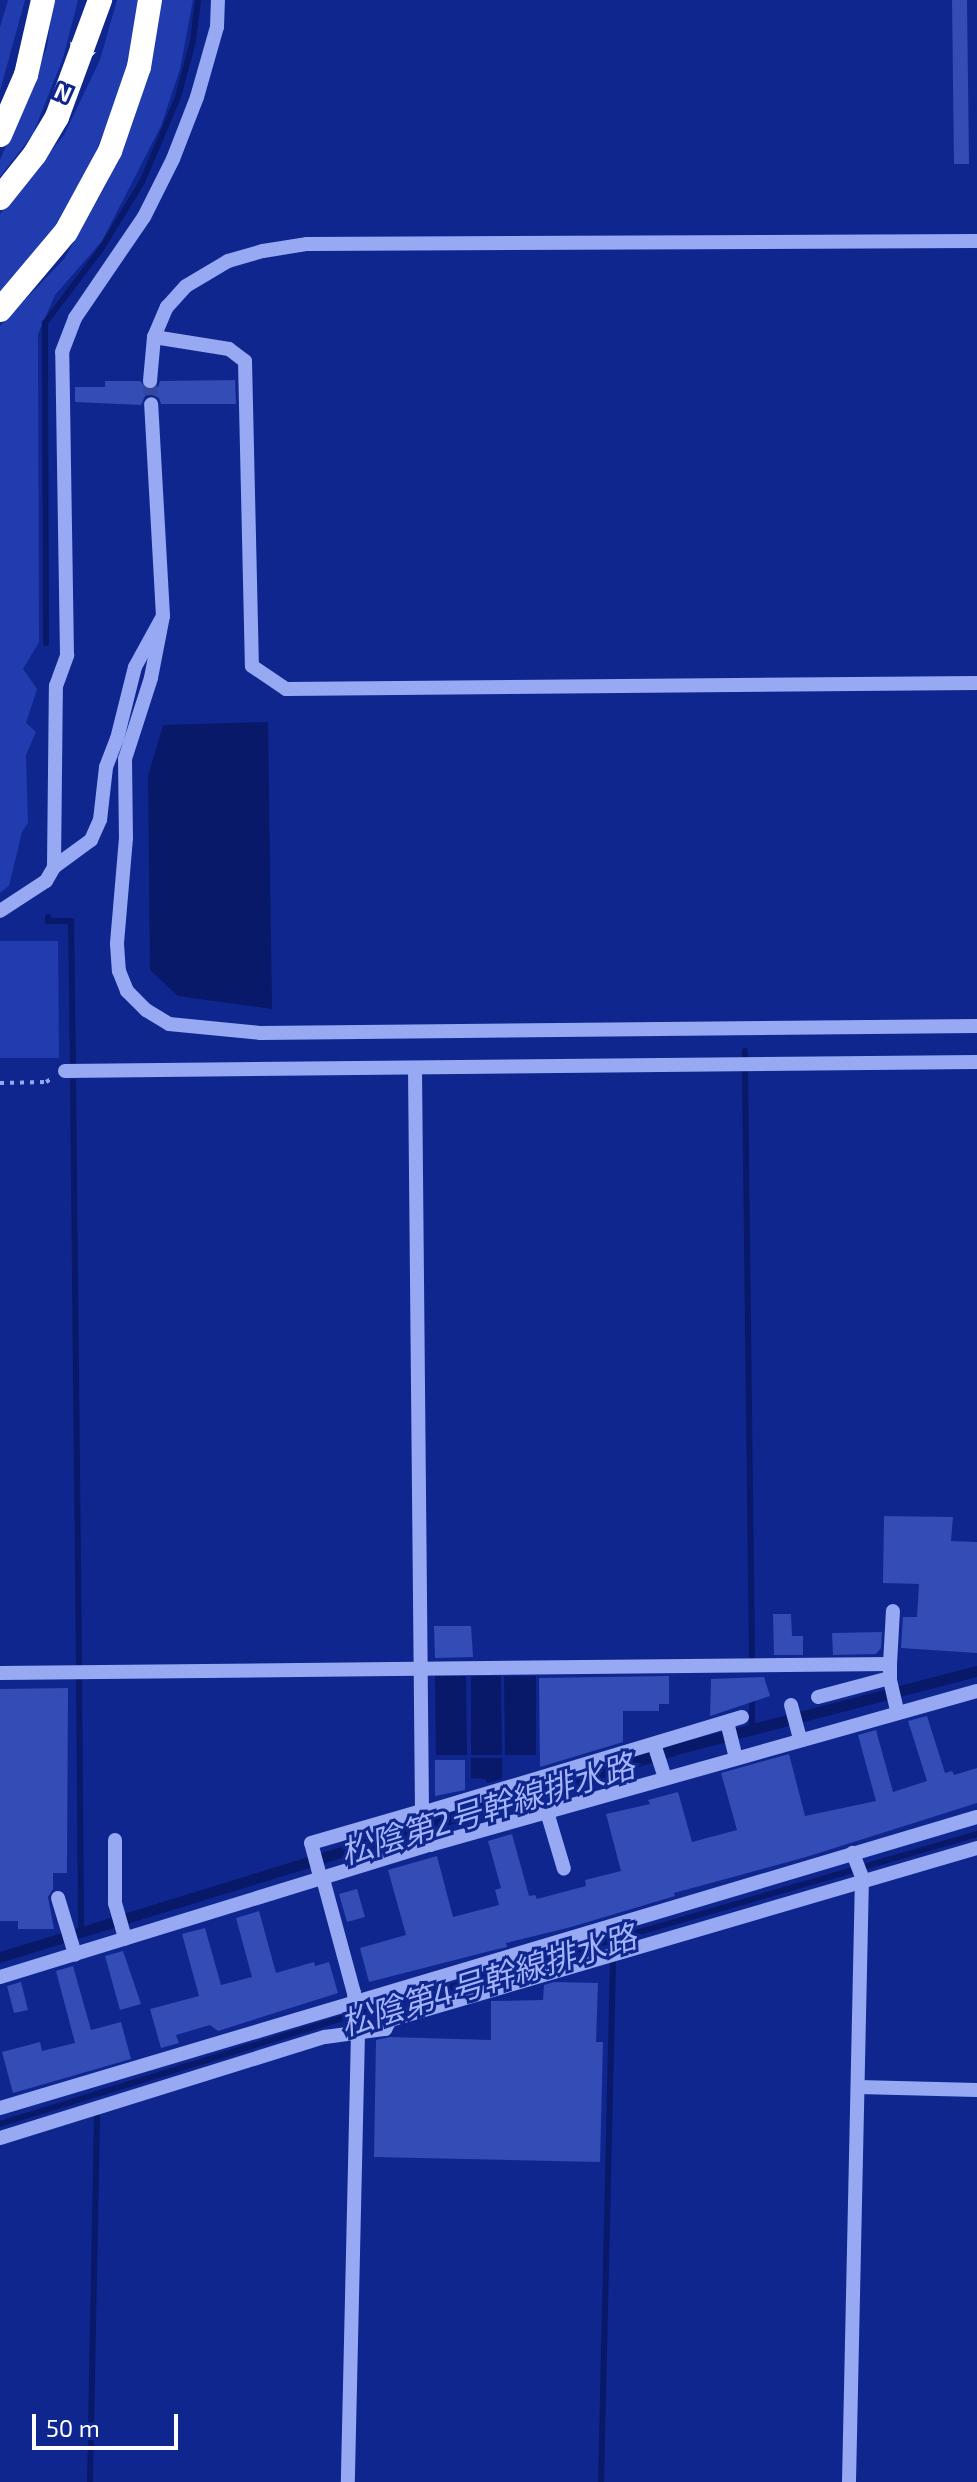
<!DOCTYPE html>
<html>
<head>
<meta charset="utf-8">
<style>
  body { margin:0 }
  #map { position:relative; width:977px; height:2482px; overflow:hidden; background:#0f268e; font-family:"Exo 2","Noto Sans JP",sans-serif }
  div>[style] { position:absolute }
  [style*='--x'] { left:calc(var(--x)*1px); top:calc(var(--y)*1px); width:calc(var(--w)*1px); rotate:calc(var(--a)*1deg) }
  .green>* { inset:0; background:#203cae }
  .water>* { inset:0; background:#081969 }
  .stream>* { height:6px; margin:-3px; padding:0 3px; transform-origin:3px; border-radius:3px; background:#081969 }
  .building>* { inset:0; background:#334cb6 }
  .minor-tunnel>* { height:14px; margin-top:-7px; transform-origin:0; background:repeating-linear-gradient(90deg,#33479f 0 14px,transparent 0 21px) }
  .path>* { height:4px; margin-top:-2px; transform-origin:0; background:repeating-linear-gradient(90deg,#97a9f3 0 4px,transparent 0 10px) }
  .minor>* { height:14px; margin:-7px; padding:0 7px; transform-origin:7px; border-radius:7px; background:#97a9f3 }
  .highway>* { height:24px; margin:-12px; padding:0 12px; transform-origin:12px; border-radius:12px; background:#fff }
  span { translate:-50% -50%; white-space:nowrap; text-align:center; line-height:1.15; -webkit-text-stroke:6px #0f268e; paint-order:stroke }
  .water-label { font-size:32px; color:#a3b4fa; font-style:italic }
  .north { position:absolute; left:32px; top:32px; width:80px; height:80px; -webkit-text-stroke:6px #0f268e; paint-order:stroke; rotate:204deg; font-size:22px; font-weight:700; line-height:32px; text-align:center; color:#fff }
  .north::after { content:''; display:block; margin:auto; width:28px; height:36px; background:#fff; clip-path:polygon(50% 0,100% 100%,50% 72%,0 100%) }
  .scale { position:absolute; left:32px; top:2414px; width:146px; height:36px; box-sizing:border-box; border:4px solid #fff; border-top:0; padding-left:10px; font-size:24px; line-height:28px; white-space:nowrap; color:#fff; -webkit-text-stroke:6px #0f268e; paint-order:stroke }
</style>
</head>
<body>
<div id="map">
  <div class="green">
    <div style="clip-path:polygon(8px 0,25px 0,0 91px,0 27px)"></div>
    <div style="clip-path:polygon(53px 0,78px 0,63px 58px,33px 134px,0 177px,0 160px,47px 47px)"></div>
    <div style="clip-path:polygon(117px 0,140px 0,132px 50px,113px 108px,86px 176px,57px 225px,0 295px,0 214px,64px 135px,100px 60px)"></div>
    <div style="clip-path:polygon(160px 0,193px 0,180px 69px,161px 126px,102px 241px,55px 295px,38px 334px,39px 642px,23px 669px,37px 689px,26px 723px,36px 732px,26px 755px,28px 823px,22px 832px,9px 886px,0 893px,0 326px,64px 259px,105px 187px,133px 123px,151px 62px)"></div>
    <div style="clip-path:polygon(0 941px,58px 941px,59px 1058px,0 1058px)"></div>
  </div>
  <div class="water">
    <div style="clip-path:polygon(268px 722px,272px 1009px,178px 996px,150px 970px,148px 776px,163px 725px)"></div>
    <div style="clip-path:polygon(977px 1666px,977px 1677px,681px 1754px,0 1963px,0 1952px,679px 1743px)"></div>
    <div style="clip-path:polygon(435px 1676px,466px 1676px,467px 1755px,436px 1755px)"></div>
    <div style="clip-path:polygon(471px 1676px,501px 1676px,502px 1755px,471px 1755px)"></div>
    <div style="clip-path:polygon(504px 1676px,536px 1676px,536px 1755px,505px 1755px)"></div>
    <div style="clip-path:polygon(471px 1758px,502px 1758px,502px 1779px,487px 1783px,485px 1779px,471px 1778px)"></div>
  </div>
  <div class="stream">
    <div style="--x:46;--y:643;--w:320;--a:-90.2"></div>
    <div style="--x:45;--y:323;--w:93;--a:-52.9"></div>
    <div style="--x:101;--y:249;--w:79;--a:-58.5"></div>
    <div style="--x:142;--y:182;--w:92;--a:-67"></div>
    <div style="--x:178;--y:97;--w:58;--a:-75"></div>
    <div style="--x:193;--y:41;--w:41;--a:-83"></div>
    <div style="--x:48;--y:917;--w:4;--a:90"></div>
    <div style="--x:48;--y:921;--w:23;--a:0"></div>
    <div style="--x:71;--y:921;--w:141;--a:89.2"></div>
    <div style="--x:745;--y:1051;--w:4;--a:90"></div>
    <div style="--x:745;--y:1073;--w:586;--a:89.32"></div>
    <div style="--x:73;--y:1082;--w:584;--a:89.41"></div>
    <div style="--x:79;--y:1681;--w:252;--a:89.5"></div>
    <div style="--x:752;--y:1696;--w:33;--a:90"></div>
    <div style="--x:0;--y:2124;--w:349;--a:-17.2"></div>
    <div style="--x:333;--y:2021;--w:671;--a:-16.19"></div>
    <div style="--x:90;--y:2482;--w:366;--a:-88.9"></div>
    <div style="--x:601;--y:2482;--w:521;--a:-88.68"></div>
  </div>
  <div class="building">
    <div style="clip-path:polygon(952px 0,967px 0,969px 164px,954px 164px)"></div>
    <div style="clip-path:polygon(235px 380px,236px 404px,161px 404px,159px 398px,151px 394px,145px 396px,141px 405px,75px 402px,75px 387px,105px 387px,105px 381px,140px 381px,150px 391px,158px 387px,160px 381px)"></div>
    <div style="clip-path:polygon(884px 1516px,953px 1517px,951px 1541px,977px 1542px,977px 1653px,901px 1648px,903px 1617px,917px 1617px,919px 1584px,883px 1583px)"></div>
    <div style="clip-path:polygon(773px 1614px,791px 1614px,792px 1636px,803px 1636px,803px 1655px,774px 1655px)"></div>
    <div style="clip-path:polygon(434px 1626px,471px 1626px,473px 1657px,435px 1658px)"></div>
    <div style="clip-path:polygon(882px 1632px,881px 1648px,876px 1654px,833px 1655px,832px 1633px)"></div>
    <div style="clip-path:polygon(669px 1676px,669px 1704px,659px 1704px,659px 1711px,623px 1711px,623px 1742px,540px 1767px,539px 1678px)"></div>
    <div style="clip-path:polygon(764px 1677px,770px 1696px,710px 1716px,711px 1679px)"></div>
    <div style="clip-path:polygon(68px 1688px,67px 1873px,53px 1873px,53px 1889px,48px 1897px,54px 1929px,18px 1929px,18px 1921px,0 1921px,0 1689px)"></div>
    <div style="clip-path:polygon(927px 1716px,945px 1773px,952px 1771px,954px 1775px,977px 1768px,977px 1803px,806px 1857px,674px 1893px,675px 1896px,571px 1927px,506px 1943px,507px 1947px,494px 1950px,369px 1982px,360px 1948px,406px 1935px,388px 1870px,437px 1856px,453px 1917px,499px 1905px,495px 1890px,501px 1888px,488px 1841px,512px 1834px,529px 1896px,535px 1895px,537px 1899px,586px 1886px,585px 1880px,621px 1871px,606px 1814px,650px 1804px,648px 1800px,678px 1792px,692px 1842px,737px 1830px,721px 1773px,789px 1754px,805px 1816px,876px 1801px,858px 1735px,876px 1730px,893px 1792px,927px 1781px,908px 1721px)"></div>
    <div style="clip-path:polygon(435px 1760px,465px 1760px,465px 1790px,435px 1796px)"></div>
    <div style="clip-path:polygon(357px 1889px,365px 1917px,347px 1922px,339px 1894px)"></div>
    <div style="clip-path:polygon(259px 1911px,276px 1973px,314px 1962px,315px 1966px,329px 1962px,338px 1993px,218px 2031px,210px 2025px,176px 2035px,179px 2043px,161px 2048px,150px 2009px,199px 1996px,182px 1934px,205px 1928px,221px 1985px,252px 1977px,236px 1918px)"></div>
    <div style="clip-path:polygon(123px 1951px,141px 2004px,120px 2010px,105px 1956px)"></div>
    <div style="clip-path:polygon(73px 1966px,91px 2030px,121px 2022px,131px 2059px,13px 2093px,2px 2052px,40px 2042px,42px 2051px,75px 2043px,56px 1971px)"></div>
    <div style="clip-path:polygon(21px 1982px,28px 2010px,14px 2013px,7px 1986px)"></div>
    <div style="clip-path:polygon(554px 1982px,598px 1983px,596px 2042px,603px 2042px,600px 2162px,374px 2157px,376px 2040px,390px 2037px,491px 2040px,491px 2001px,543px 2000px,544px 1985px)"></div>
  </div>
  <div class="minor-tunnel">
    <div style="--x:150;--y:381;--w:23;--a:88"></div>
  </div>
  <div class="path">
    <div style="--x:0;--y:1083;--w:46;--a:-1.2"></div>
    <div style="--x:46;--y:1082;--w:8;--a:-30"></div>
  </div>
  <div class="minor">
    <div style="--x:154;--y:337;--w:76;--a:9.1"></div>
    <div style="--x:229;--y:349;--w:20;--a:37"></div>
    <div style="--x:245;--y:361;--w:305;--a:88.7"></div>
    <div style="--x:252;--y:666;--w:41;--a:34.1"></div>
    <div style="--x:286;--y:689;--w:691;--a:-0.5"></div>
    <div style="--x:150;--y:381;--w:44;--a:-84.8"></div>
    <div style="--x:154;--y:337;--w:33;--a:-67"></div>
    <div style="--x:167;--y:307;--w:28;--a:-48"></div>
    <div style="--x:186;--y:286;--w:49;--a:-30.8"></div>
    <div style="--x:228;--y:261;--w:36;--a:-16"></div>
    <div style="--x:263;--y:251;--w:45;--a:-9"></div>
    <div style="--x:307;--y:244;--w:670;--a:-0.26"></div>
    <div style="--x:163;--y:616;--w:63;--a:101"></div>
    <div style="--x:151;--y:678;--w:85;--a:107.8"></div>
    <div style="--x:125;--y:759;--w:79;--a:89.3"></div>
    <div style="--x:126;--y:838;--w:106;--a:94.9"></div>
    <div style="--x:117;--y:944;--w:27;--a:86"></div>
    <div style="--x:119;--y:971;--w:22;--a:68"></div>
    <div style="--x:127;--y:991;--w:27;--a:45"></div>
    <div style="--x:146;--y:1010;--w:27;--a:31"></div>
    <div style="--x:169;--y:1024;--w:91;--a:5.6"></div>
    <div style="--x:260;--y:1033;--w:717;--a:-0.56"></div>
    <div style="--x:54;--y:867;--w:46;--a:-36.1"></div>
    <div style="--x:91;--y:840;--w:22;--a:-66"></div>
    <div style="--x:100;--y:820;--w:53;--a:-83.5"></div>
    <div style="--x:106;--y:767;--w:30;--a:-69"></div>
    <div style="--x:117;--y:739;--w:74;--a:-76"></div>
    <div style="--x:135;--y:667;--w:58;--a:-61.2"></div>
    <div style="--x:163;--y:616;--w:212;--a:-93.2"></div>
    <div style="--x:0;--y:911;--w:55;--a:-33.1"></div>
    <div style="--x:46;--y:881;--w:16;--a:-60"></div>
    <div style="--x:54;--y:867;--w:181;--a:-89.4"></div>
    <div style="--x:56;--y:686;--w:33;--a:-70"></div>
    <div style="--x:67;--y:655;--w:303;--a:-90.9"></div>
    <div style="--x:62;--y:352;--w:36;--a:-69"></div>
    <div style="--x:75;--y:318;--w:122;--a:-55.7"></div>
    <div style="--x:144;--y:217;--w:65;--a:-63.4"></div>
    <div style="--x:173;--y:159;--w:66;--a:-68.8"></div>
    <div style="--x:197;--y:97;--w:73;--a:-74.1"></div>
    <div style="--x:217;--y:27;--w:27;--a:-88"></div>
    <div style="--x:415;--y:1068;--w:743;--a:89.46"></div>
    <div style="--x:422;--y:1811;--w:35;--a:77"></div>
    <div style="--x:65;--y:1071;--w:912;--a:-0.57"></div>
    <div style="--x:890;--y:1664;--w:53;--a:-86.8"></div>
    <div style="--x:0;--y:1673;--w:890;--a:-0.58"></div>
    <div style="--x:890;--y:1664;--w:16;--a:90"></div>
    <div style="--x:890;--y:1680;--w:32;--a:77"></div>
    <div style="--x:818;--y:1697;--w:74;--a:-14.8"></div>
    <div style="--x:791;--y:1705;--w:35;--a:75"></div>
    <div style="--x:727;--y:1722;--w:36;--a:76"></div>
    <div style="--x:654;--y:1744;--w:36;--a:72"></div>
    <div style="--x:547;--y:1812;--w:59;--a:73.4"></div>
    <div style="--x:422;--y:1813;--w:334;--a:-16.7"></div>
    <div style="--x:115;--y:1840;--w:63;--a:90"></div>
    <div style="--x:115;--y:1903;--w:37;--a:74"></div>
    <div style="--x:323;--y:1879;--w:118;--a:74.8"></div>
    <div style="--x:354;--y:1993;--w:40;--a:84.3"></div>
    <div style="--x:358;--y:2033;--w:449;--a:91.3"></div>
    <div style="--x:321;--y:1880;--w:38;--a:-105"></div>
    <div style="--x:311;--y:1843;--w:116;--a:-16.1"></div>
    <div style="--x:58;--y:1898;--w:59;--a:73.1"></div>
    <div style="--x:0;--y:1977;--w:450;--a:-17.1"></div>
    <div style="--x:430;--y:1845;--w:568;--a:-15.72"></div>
    <div style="--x:858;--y:2087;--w:119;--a:1.4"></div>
    <div style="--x:0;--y:2108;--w:1019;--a:-16.59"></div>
    <div style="--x:0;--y:2138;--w:340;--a:-17.3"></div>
    <div style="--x:325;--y:2037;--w:61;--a:-7.6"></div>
    <div style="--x:385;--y:2029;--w:10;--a:-61"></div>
    <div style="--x:390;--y:2020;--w:612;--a:-16.33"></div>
    <div style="--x:849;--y:2482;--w:605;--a:-88.77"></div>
    <div style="--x:862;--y:1877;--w:26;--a:-111"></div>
  </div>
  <div class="highway">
    <div style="--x:0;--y:135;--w:65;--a:-66.6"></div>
    <div style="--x:26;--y:75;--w:77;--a:-77.2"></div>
    <div style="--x:0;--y:198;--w:56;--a:-51.5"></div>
    <div style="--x:35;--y:154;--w:43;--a:-59.3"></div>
    <div style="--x:57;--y:117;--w:125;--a:-69.8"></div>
    <div style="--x:0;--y:310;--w:102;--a:-49.8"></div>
    <div style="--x:66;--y:232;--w:92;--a:-61.5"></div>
    <div style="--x:110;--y:151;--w:89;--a:-71"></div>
    <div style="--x:139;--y:67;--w:68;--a:-80.7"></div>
  </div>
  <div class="water-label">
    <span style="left:487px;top:1808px;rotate:-17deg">松陰第2号幹線排水路</span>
    <span style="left:488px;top:1979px;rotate:-17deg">松陰第4号幹線排水路</span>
  </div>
  <div class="north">N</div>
  <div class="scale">50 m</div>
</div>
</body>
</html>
